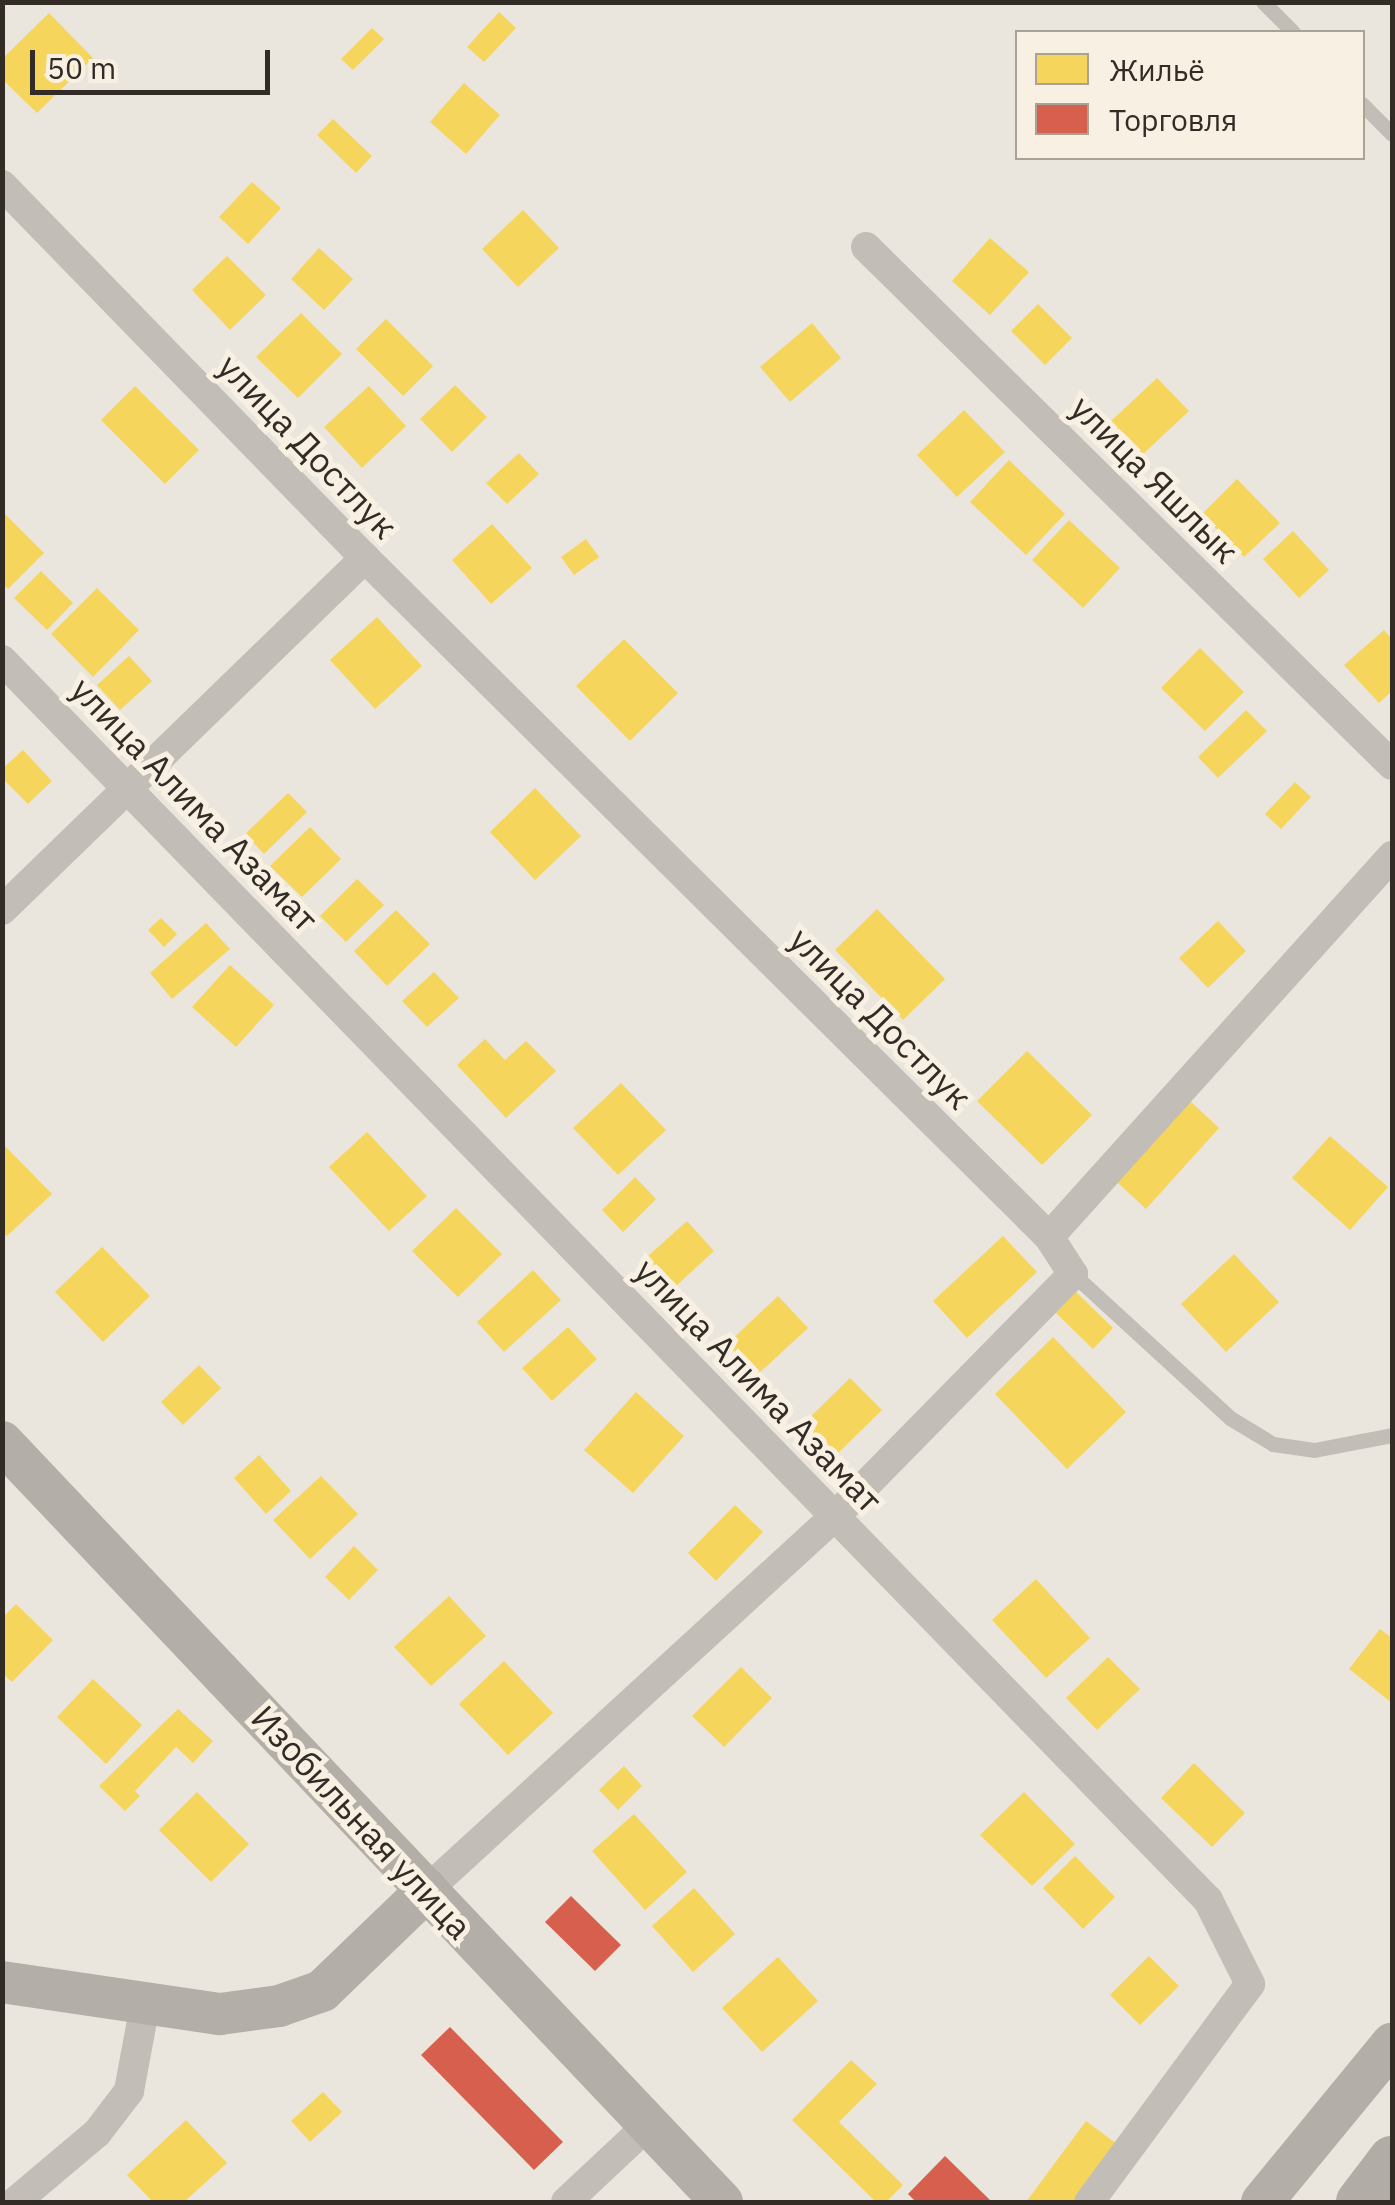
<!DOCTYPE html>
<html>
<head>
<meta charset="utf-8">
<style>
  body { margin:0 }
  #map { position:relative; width:1395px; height:2205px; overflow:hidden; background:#eae6dd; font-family:"IBM Plex Sans",sans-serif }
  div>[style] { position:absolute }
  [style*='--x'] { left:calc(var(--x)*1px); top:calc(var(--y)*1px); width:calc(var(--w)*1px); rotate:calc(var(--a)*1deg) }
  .homes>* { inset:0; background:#f6d55c }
  .shops>* { inset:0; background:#d6604d }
  .lane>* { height:15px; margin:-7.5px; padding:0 7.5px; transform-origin:7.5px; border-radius:7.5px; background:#c2beb7 }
  .street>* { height:30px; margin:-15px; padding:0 15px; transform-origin:15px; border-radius:15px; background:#c2beb7 }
  .secondary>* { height:42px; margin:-21px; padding:0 21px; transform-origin:21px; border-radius:21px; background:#b3aea7 }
  .primary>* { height:48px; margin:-24px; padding:0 24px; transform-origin:24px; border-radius:24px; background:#b1aca6 }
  span { translate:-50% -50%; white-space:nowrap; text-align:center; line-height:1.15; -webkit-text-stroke:10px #f8f1e3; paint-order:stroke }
  .street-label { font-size:35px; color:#322b26 }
  .frame { position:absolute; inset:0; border:5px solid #322b26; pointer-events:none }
  .legend { position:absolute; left:1015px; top:30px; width:350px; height:130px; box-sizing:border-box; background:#f8f1e3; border:2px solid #a9a297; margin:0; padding:12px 18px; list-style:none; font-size:30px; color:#322b26 }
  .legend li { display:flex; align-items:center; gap:20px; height:50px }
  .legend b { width:50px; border:2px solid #a9a297 }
  .scale { position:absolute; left:30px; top:50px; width:240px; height:45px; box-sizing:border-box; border:5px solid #322b26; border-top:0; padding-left:12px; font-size:30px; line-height:35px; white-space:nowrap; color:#322b26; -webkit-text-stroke:8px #f8f1e3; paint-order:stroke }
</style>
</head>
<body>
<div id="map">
  <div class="homes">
    <div style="clip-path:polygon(499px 12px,516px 28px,484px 62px,467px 47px)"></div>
    <div style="clip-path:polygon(49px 13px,93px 58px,37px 113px,2px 79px,2px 59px)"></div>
    <div style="clip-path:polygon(372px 28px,384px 39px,353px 70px,341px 59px)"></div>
    <div style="clip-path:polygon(464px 83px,500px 115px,466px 154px,430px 122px)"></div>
    <div style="clip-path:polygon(333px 119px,372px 156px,356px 173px,317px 135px)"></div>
    <div style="clip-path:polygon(252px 182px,281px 208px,248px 244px,219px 217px)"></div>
    <div style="clip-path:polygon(523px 210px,559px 248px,518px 287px,482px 249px)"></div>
    <div style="clip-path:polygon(990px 238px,1029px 272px,990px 315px,952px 281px)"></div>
    <div style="clip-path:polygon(319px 248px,353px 279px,324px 310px,291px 279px)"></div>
    <div style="clip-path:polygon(227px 256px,266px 295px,230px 330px,192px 290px)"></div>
    <div style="clip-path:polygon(1038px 304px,1072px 338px,1045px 365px,1011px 331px)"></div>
    <div style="clip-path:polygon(301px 313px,342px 354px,298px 398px,256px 357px)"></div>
    <div style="clip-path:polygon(386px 319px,433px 366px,403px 396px,356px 349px)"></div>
    <div style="clip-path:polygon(812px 323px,841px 358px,790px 402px,760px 367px)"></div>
    <div style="clip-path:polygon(1157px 378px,1189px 411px,1141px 456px,1109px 423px)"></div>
    <div style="clip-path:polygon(455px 385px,487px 417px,452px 452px,420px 419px)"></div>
    <div style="clip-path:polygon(135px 386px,199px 450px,165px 484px,101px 420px)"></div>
    <div style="clip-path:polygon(369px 386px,406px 426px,362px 468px,324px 427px)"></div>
    <div style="clip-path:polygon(964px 410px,1005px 452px,957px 497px,917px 455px)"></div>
    <div style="clip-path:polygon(519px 453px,539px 474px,507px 504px,486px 483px)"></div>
    <div style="clip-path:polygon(1009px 460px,1065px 514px,1026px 555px,970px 502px)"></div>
    <div style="clip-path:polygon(1237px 479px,1280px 523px,1244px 557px,1202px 514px)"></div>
    <div style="clip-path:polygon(5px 514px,44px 553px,8px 589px,2px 583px)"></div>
    <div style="clip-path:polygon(1069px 520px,1120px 568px,1083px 608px,1032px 560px)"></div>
    <div style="clip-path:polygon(492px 524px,532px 568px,491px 604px,452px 560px)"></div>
    <div style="clip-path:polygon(1293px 531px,1329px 570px,1299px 598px,1263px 559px)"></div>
    <div style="clip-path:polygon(586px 539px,599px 557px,574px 575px,561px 557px)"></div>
    <div style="clip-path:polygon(41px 571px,73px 603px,47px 630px,14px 598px)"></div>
    <div style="clip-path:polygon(97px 588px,139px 630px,93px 677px,51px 634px)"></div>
    <div style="clip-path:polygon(377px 617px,422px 666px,375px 709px,330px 660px)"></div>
    <div style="clip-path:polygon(1384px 630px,1392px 639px,1392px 691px,1379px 703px,1344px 665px)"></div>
    <div style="clip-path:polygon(624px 639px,678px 693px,630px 741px,576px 686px)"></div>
    <div style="clip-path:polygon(1200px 648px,1244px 692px,1205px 731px,1161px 688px)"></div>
    <div style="clip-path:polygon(129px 656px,152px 681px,120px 710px,97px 685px)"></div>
    <div style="clip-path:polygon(1246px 710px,1267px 731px,1218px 778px,1198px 757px)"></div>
    <div style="clip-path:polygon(23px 750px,52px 781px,28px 804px,2px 778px,2px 769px)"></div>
    <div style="clip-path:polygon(1295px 782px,1311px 797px,1281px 829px,1265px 814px)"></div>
    <div style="clip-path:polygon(535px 788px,581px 836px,535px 880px,490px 832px)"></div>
    <div style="clip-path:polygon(288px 793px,307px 812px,264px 854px,245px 834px)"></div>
    <div style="clip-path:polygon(310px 827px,341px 859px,302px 897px,270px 866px)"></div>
    <div style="clip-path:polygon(357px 879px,384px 905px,346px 942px,320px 916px)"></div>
    <div style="clip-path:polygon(877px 909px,945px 979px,903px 1020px,835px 950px)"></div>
    <div style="clip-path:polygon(396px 910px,430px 944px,387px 986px,354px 951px)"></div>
    <div style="clip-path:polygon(161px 918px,177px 934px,164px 947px,148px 930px)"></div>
    <div style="clip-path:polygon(1218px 921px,1246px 951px,1208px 988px,1179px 958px)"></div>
    <div style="clip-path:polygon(206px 923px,230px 949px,172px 999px,150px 973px)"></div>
    <div style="clip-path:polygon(230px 965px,274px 1005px,236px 1047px,192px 1007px)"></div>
    <div style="clip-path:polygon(434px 972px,459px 998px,427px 1027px,402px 1001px)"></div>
    <div style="clip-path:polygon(485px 1039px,505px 1060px,526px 1041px,556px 1071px,506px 1118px,457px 1065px)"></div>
    <div style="clip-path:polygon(1027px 1051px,1092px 1115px,1042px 1165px,977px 1101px)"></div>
    <div style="clip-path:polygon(621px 1083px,666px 1130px,618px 1175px,573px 1128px)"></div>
    <div style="clip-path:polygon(1190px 1101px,1219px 1128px,1146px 1209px,1117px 1182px)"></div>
    <div style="clip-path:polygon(367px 1132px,427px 1196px,389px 1231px,329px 1167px)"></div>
    <div style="clip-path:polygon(1330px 1136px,1388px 1187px,1350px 1230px,1292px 1178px)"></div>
    <div style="clip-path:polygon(2px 1143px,52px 1194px,7px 1236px,2px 1232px)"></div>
    <div style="clip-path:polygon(635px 1177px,656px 1199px,623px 1232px,602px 1210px)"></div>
    <div style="clip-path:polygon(456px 1208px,502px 1254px,458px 1297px,412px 1251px)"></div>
    <div style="clip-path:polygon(687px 1221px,714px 1251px,675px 1287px,647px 1257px)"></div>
    <div style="clip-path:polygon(1003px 1236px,1037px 1272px,967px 1338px,933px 1301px)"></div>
    <div style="clip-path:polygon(102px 1247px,150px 1296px,103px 1342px,55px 1292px)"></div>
    <div style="clip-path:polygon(1234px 1254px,1279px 1302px,1226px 1352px,1181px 1304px)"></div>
    <div style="clip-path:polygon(533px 1270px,561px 1300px,504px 1352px,477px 1322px)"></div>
    <div style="clip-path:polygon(1076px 1292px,1113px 1328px,1093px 1349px,1056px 1313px)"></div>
    <div style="clip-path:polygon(778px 1296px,808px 1328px,757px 1375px,727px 1344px)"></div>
    <div style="clip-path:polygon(568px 1327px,597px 1359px,552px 1401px,522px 1368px)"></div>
    <div style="clip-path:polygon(1053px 1337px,1126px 1412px,1067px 1469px,995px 1394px)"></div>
    <div style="clip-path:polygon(199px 1365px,221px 1388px,183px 1425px,161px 1402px)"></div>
    <div style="clip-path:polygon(850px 1378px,882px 1410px,834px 1457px,802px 1425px)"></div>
    <div style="clip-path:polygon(636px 1392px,684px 1436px,633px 1493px,584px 1450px)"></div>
    <div style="clip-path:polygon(259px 1455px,291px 1491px,266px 1514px,234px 1478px)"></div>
    <div style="clip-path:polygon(321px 1476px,358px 1514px,310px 1559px,273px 1520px)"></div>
    <div style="clip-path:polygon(735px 1505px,763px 1532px,716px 1581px,688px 1553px)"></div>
    <div style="clip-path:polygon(354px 1546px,378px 1570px,349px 1600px,325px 1577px)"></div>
    <div style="clip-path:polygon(1036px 1579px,1090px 1638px,1046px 1678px,992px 1620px)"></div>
    <div style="clip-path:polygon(449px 1596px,486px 1636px,431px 1686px,394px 1647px)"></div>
    <div style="clip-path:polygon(16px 1604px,53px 1640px,12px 1682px,2px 1673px,2px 1618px)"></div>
    <div style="clip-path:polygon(1380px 1629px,1392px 1638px,1392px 1703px,1349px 1669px)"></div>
    <div style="clip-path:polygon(1108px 1657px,1140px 1689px,1097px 1730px,1066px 1698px)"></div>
    <div style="clip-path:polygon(504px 1661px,553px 1713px,508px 1755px,459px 1704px)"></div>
    <div style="clip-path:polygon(741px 1667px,772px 1698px,724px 1747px,692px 1716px)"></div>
    <div style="clip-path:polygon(93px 1679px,142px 1725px,106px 1764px,57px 1717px)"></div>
    <div style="clip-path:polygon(178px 1709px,213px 1741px,193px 1763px,176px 1747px,135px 1791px,140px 1796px,125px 1811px,99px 1786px)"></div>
    <div style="clip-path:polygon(1194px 1763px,1245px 1813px,1212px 1847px,1161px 1798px)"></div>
    <div style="clip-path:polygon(624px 1766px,642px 1786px,618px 1810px,599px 1790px)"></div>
    <div style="clip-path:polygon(197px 1792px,249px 1844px,211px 1882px,159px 1830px)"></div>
    <div style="clip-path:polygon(1024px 1792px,1075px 1844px,1032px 1886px,980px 1835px)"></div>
    <div style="clip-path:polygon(634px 1814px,687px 1872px,645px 1910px,592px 1851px)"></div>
    <div style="clip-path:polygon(1075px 1856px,1115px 1897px,1083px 1929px,1043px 1888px)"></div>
    <div style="clip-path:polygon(694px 1888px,735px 1934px,693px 1972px,652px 1926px)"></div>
    <div style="clip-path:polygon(1149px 1956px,1179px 1986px,1140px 2025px,1110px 1995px)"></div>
    <div style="clip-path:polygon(778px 1957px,818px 2001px,762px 2052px,722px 2008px)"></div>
    <div style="clip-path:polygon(851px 2060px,877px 2084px,839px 2122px,903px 2185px,886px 2202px,876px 2202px,792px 2120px)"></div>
    <div style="clip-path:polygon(323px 2092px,342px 2112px,310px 2142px,291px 2121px)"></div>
    <div style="clip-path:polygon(186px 2120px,227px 2163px,184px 2202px,153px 2202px,127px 2175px)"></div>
    <div style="clip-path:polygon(1086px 2121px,1117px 2144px,1073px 2202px,1026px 2202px)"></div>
  </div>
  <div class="shops">
    <div style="clip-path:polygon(571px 1896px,621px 1945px,595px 1971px,545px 1922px)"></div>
    <div style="clip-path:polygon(450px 2027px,563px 2142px,534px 2170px,421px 2055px)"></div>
    <div style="clip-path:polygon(945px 2156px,992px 2202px,916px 2202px,908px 2194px)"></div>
  </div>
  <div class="lane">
    <div style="--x:1263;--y:2;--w:42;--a:45"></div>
    <div style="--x:1362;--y:104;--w:42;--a:45"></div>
    <div style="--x:1073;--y:1274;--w:213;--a:42.5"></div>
    <div style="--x:1230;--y:1418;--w:50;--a:31.2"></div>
    <div style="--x:1273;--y:1444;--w:41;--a:8.3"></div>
    <div style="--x:1314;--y:1450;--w:79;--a:-10.9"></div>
  </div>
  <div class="street">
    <div style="--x:2;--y:185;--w:520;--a:45.78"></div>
    <div style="--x:365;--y:558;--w:964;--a:44.79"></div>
    <div style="--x:1049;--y:1237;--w:44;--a:57"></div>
    <div style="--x:1073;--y:1274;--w:341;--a:134.5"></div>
    <div style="--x:834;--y:1517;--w:552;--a:137.5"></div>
    <div style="--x:866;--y:247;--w:738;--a:44.56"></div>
    <div style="--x:2;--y:660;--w:1730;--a:45.8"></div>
    <div style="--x:1208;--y:1900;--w:94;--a:63.4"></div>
    <div style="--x:1250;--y:1984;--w:271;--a:126.4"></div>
    <div style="--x:2;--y:910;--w:506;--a:-44.12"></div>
    <div style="--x:1049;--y:1237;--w:513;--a:-48"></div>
    <div style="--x:15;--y:2202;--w:107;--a:-40.1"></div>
    <div style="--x:97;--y:2133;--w:53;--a:-52.7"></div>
    <div style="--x:129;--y:2091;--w:87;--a:-79.5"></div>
    <div style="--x:566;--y:2202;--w:112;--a:-43.2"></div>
  </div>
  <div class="secondary">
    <div style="--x:2;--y:1442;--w:1047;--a:46.55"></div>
    <div style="--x:2;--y:1982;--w:220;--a:8.4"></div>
    <div style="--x:220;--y:2014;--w:60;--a:-7.7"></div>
    <div style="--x:279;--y:2006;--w:46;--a:-19.2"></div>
    <div style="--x:322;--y:1991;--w:146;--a:-43.9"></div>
    <div style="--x:1262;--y:2202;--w:205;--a:-50.6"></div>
  </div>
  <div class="primary">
    <div style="--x:1360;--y:2202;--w:53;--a:-52.7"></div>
  </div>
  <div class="street-label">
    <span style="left:308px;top:446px;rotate:46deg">улица Достлук</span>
    <span style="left:1155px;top:479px;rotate:45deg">улица Яшлык</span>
    <span style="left:195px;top:804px;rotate:46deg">улица Алима Азамат</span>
    <span style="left:881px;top:1018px;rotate:45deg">улица Достлук</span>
    <span style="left:759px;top:1385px;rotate:46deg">улица Алима Азамат</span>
    <span style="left:362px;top:1822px;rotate:47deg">Изобильная улица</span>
  </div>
  <div class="frame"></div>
  <ul class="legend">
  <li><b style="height:28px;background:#f6d55c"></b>Жильё</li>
  <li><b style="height:28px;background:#d6604d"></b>Торговля</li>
  </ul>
  <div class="scale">50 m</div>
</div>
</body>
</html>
